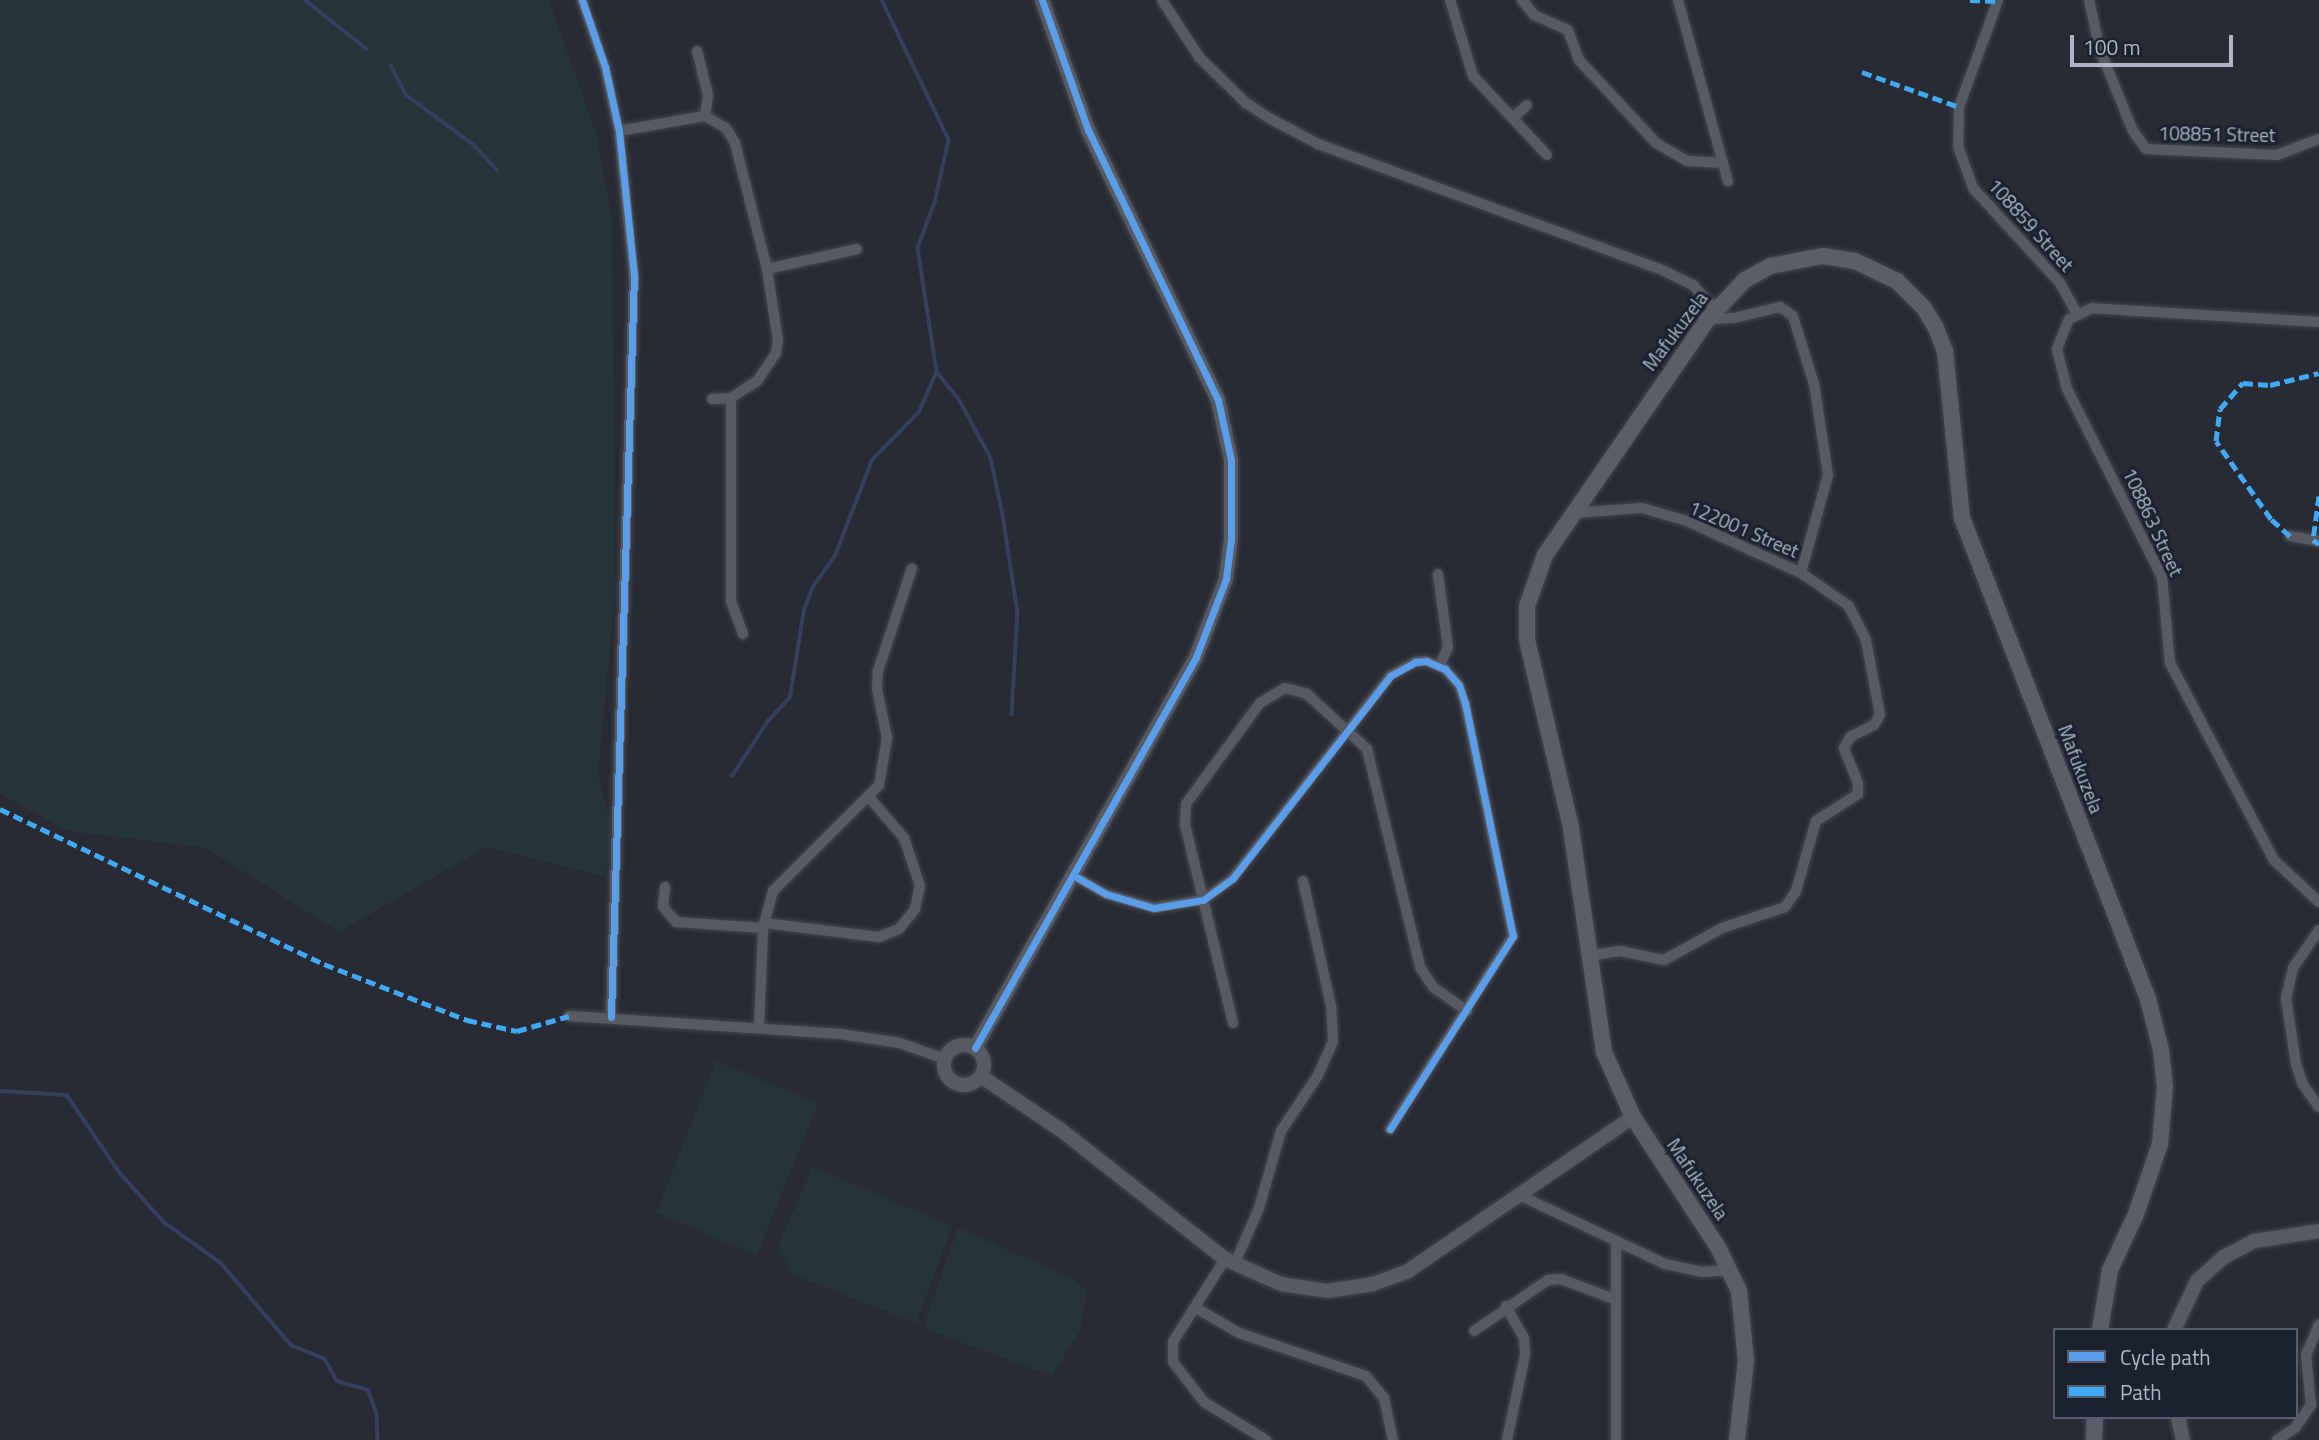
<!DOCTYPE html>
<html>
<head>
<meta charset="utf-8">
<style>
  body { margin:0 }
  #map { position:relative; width:2319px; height:1440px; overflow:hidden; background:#282b34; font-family:"Titillium Web",sans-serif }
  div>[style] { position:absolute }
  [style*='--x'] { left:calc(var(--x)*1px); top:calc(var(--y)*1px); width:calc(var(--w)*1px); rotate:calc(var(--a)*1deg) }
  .green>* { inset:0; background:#25353a }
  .stream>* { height:3.5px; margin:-1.75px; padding:0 1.75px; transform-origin:1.75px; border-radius:1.75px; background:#34405e }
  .roads { filter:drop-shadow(0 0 2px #44464d) drop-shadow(0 0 2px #44464d) }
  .minor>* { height:10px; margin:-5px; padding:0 5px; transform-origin:5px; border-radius:5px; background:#575a63 }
  .tertiary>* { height:14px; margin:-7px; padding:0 7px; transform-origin:7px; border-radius:7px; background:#575a63 }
  .tertiary>.ring { margin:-7px; padding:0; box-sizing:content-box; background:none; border:14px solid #575a63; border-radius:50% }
  .secondary>* { height:16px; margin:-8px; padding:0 8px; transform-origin:8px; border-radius:8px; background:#5b5e68 }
  .quiet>* { height:5px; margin-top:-2.5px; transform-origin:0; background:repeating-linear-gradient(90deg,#3fa9f5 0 10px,transparent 0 15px) }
  .cycleway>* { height:7px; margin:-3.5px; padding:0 3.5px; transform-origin:3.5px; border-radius:3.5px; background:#5a9eea }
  span { translate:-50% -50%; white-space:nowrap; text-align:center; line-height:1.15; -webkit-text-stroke:6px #1b212f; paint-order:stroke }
  .street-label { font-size:19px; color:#b0b6c7 }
  .legend { position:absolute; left:2053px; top:1328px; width:245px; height:91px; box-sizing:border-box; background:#1b212f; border:2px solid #575d6c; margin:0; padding:9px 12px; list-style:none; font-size:21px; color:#b0b6c7 }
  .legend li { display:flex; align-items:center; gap:14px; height:35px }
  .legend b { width:35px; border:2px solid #575d6c }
  .scale { position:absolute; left:2070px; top:35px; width:163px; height:32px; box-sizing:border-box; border:4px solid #b0b6c7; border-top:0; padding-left:9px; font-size:21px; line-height:24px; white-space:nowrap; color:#b0b6c7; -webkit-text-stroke:5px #1b212f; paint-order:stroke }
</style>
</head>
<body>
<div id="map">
  <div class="green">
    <div style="clip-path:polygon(0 0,549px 0,596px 133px,612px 219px,615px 592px,598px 774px,612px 831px,605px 877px,486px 847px,339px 932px,206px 848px,68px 831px,0 794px)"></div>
    <div style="clip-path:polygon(716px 1061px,818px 1103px,757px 1255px,656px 1213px)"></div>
    <div style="clip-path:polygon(813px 1166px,952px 1227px,916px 1323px,791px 1274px,778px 1246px)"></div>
    <div style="clip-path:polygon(958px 1228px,1075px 1280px,1087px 1291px,1080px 1331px,1052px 1376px,928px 1330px,925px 1322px)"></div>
  </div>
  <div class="stream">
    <div style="--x:305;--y:0;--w:79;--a:38.3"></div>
    <div style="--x:882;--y:0;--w:155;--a:64.4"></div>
    <div style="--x:949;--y:140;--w:65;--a:102.5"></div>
    <div style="--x:935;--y:203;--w:48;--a:110.7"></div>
    <div style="--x:918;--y:248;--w:125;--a:81.3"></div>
    <div style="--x:937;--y:372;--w:35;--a:51"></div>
    <div style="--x:959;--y:399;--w:67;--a:61.5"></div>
    <div style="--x:991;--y:458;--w:58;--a:78.1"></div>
    <div style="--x:1003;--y:515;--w:99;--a:81.3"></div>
    <div style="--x:1018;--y:613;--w:101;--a:93.4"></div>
    <div style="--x:391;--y:65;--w:34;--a:63"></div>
    <div style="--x:406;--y:95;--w:84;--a:36.3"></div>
    <div style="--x:474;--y:145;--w:34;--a:47"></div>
    <div style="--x:732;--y:776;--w:66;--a:-56.8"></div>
    <div style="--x:768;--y:721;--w:33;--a:-47"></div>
    <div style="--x:790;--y:697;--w:88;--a:-80.9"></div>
    <div style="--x:804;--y:610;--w:25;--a:-69"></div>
    <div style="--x:813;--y:587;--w:38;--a:-55"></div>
    <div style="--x:835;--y:556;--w:103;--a:-68.9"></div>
    <div style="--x:872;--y:460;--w:67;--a:-45.6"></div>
    <div style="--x:919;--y:412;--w:43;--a:-66.4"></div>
    <div style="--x:0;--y:1091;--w:67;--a:3.4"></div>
    <div style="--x:67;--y:1095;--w:94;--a:55.8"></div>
    <div style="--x:120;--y:1173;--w:67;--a:48"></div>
    <div style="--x:165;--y:1223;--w:69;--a:35.5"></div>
    <div style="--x:221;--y:1263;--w:108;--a:49.5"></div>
    <div style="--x:291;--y:1345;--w:37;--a:22"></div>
    <div style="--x:325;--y:1359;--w:25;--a:61"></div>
    <div style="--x:337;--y:1381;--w:32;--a:16"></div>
    <div style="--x:368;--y:1390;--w:25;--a:69"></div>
    <div style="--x:377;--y:1413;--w:27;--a:88"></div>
  </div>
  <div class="roads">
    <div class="minor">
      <div style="--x:582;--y:0;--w:71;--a:71.1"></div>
      <div style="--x:605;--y:67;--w:66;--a:77.7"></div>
      <div style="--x:619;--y:131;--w:145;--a:84.1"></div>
      <div style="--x:634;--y:275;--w:742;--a:91.78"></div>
      <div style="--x:1162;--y:0;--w:68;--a:57"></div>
      <div style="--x:1199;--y:57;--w:66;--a:44.4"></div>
      <div style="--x:1246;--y:103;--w:30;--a:33"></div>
      <div style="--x:1271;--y:119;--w:53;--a:28"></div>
      <div style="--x:1318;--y:144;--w:364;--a:20.1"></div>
      <div style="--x:1660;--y:269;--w:37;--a:26"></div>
      <div style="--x:1693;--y:285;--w:33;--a:47"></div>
      <div style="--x:1450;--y:0;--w:79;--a:73.2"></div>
      <div style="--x:1473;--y:76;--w:108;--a:46.9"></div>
      <div style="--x:1522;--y:0;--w:19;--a:51"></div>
      <div style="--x:1534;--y:15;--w:37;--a:24"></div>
      <div style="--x:1568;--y:30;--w:32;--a:70"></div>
      <div style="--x:1579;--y:60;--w:113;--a:47.1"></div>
      <div style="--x:1656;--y:143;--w:36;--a:30"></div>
      <div style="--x:1687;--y:161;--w:36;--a:3"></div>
      <div style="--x:1678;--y:0;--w:188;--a:74.6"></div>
      <div style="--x:1998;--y:0;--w:114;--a:110"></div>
      <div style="--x:1959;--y:107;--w:39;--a:91"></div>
      <div style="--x:1958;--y:146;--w:45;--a:70.3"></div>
      <div style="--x:1973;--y:188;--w:129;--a:47.5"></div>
      <div style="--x:2060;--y:283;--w:33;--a:61"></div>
      <div style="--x:2089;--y:0;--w:51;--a:77.6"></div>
      <div style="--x:2100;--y:50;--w:87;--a:67.8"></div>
      <div style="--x:2133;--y:131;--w:22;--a:54"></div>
      <div style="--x:2146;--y:149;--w:131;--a:2.6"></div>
      <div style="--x:2277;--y:155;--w:45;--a:-20.9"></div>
      <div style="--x:697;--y:51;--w:45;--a:76"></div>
      <div style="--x:708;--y:95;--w:21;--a:98"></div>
      <div style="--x:1513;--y:118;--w:19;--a:-43"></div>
      <div style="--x:619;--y:131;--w:87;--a:-9.9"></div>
      <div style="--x:705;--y:116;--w:24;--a:30"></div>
      <div style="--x:726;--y:128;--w:17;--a:59"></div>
      <div style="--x:735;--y:143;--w:130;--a:75.7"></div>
      <div style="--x:767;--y:269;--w:72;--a:81.2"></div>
      <div style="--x:778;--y:340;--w:13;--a:99"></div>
      <div style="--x:776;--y:353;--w:34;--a:124"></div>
      <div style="--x:757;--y:381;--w:31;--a:147"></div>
      <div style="--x:731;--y:398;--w:19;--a:177"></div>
      <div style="--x:767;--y:269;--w:92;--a:-12.5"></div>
      <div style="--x:2319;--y:322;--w:227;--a:-176.5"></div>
      <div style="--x:2092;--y:308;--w:25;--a:154"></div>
      <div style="--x:2069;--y:319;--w:32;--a:112"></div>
      <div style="--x:2057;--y:349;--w:41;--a:76"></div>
      <div style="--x:2067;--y:389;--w:211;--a:63.2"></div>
      <div style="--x:2162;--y:577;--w:86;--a:84.7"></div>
      <div style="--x:2170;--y:663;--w:223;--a:62.2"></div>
      <div style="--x:2274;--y:860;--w:62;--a:43"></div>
      <div style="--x:731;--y:398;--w:203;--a:90"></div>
      <div style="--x:731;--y:601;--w:35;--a:70"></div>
      <div style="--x:1573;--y:513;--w:69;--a:-4.1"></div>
      <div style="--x:1642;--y:508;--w:47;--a:16.1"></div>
      <div style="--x:1687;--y:521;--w:125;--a:24.5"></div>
      <div style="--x:1801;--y:573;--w:102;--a:-74.6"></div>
      <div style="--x:1828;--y:475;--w:92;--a:-98.7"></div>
      <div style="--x:1814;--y:384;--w:71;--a:-107.2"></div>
      <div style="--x:1793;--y:316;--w:16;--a:-145"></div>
      <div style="--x:1780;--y:307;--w:47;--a:166.6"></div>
      <div style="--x:1734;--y:318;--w:26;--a:178"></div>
      <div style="--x:2290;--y:536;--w:29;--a:10"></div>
      <div style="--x:1438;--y:574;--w:74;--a:82.2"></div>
      <div style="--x:1448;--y:647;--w:20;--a:114"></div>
      <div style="--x:1073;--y:875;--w:38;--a:30"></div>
      <div style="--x:1106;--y:894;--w:50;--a:16.3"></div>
      <div style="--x:1154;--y:908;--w:50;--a:-9.3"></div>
      <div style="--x:1203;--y:900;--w:37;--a:-36"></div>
      <div style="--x:1233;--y:878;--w:256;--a:-52.1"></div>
      <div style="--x:1390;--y:676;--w:29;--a:-29"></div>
      <div style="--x:1415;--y:662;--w:11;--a:-5"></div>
      <div style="--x:1426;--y:661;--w:21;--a:23"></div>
      <div style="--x:1445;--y:669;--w:21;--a:49"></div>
      <div style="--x:1459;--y:685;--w:19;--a:72"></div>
      <div style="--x:1465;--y:703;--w:238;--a:78.4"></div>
      <div style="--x:1513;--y:936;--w:229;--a:122.5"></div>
      <div style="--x:665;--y:887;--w:20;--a:96"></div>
      <div style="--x:663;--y:907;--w:20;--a:49"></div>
      <div style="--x:676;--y:922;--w:87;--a:3.9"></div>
      <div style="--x:764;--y:923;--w:116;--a:6.9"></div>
      <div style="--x:879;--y:937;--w:22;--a:-22"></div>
      <div style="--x:899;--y:929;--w:26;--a:-51"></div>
      <div style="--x:915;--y:909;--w:24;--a:-78"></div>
      <div style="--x:920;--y:886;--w:51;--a:-108.4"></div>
      <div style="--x:904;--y:838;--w:52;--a:-130.4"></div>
      <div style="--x:2319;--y:930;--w:46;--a:124.4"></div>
      <div style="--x:2293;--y:968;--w:31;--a:103"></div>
      <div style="--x:2286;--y:998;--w:67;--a:81.4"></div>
      <div style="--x:2296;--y:1064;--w:20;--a:72"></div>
      <div style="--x:2302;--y:1083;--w:29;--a:55"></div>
      <div style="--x:1588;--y:956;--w:32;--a:-9"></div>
      <div style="--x:1620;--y:951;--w:45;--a:11.6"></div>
      <div style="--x:1664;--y:960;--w:66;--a:-28.9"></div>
      <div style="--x:1722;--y:928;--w:66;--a:-18.4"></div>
      <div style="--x:1785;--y:907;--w:19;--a:-55"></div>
      <div style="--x:1796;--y:891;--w:73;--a:-74.1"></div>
      <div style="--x:1816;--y:821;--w:50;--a:-32.7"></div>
      <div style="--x:1858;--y:794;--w:11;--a:-90"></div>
      <div style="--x:1858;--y:783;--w:38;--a:-112"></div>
      <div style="--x:1844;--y:748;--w:13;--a:-61"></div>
      <div style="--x:1850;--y:737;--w:27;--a:-27"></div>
      <div style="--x:1874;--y:725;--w:12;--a:-59"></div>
      <div style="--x:1880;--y:715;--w:76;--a:-100.6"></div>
      <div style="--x:1866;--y:640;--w:38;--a:-117"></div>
      <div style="--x:1849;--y:606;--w:58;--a:-145.5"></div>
      <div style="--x:569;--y:1016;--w:272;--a:3.8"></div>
      <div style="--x:840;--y:1034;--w:61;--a:8.5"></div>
      <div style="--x:900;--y:1043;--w:48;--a:19.6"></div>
      <div style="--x:1233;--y:1023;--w:204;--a:-103.6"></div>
      <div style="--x:1185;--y:825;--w:21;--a:-87"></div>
      <div style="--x:1186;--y:804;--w:125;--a:-53.8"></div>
      <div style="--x:1260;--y:703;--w:29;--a:-31"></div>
      <div style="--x:1285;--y:688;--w:23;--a:15"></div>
      <div style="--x:1307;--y:694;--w:81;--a:42.5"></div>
      <div style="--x:1367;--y:749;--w:224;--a:76.3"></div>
      <div style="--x:1420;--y:967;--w:24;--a:57"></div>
      <div style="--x:1433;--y:987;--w:42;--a:35.2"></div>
      <div style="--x:759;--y:1028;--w:100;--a:-87.7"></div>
      <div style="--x:763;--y:928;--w:38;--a:-75"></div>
      <div style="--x:773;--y:891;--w:150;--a:-45"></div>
      <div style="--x:879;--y:785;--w:48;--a:-80.3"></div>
      <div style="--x:887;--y:738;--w:50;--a:-101.5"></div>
      <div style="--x:877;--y:689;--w:18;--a:-87"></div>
      <div style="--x:878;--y:671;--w:108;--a:-71.7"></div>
      <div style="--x:1519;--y:1195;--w:161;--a:25.3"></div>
      <div style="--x:1665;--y:1264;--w:38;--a:12"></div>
      <div style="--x:1702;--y:1272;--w:29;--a:-4"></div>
      <div style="--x:1616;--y:1243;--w:197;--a:90"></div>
      <div style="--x:1225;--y:1259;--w:98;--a:122.1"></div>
      <div style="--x:1173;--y:1342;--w:20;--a:90"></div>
      <div style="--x:1173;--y:1362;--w:51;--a:52.2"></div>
      <div style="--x:1204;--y:1402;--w:73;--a:31.5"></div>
      <div style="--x:1235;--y:1263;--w:60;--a:-66.4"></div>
      <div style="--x:1259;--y:1208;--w:80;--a:-74.1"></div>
      <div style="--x:1281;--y:1131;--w:67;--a:-56.5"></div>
      <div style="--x:1318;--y:1075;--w:37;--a:-66"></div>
      <div style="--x:1333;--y:1041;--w:35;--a:-93"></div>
      <div style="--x:1331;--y:1006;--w:128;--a:-102.6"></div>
      <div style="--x:1506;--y:1306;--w:38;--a:61"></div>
      <div style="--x:1524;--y:1339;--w:16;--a:86"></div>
      <div style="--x:1525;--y:1355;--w:87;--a:102"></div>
      <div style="--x:1196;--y:1308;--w:50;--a:30.2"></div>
      <div style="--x:1239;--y:1333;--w:134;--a:18.7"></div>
      <div style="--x:1366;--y:1376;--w:28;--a:51"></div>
      <div style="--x:1384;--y:1398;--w:43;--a:77.9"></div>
      <div style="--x:1474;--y:1331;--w:90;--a:-34.6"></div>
      <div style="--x:1548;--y:1280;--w:13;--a:-4"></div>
      <div style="--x:1561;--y:1279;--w:57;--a:20.7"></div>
      <div style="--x:2277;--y:1440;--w:23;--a:-34"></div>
      <div style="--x:2296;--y:1427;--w:27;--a:-56"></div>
      <div style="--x:2311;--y:1405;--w:50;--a:-95.7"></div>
      <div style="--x:2306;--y:1355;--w:33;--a:-67"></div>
    </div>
    <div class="tertiary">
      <div class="ring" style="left:944px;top:1045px;width:26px;height:26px"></div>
      <div style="--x:975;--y:1048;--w:449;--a:-60.5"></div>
      <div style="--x:1196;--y:657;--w:84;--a:-69"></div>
      <div style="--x:1226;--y:579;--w:38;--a:-83"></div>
      <div style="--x:1231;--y:541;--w:81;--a:-90"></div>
      <div style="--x:1231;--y:460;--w:61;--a:-102.2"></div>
      <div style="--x:1218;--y:400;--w:300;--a:-115.7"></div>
      <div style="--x:1088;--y:130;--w:138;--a:-109.5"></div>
      <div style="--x:982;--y:1077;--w:95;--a:33.9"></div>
      <div style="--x:1061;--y:1130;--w:209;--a:38.2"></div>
      <div style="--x:1225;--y:1259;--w:61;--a:24.1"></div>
      <div style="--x:1281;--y:1284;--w:48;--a:8.5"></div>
      <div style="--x:1328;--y:1291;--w:46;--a:-8.8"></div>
      <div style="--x:1373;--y:1284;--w:37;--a:-20"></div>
      <div style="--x:1408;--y:1271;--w:273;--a:-34.4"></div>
      <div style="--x:2174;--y:1330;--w:54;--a:-64.9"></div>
      <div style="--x:2197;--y:1281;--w:36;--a:-42"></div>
      <div style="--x:2224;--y:1257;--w:34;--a:-28"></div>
      <div style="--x:2254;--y:1241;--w:66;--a:-8.7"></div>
      <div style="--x:2178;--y:1417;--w:24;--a:78"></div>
    </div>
    <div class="secondary">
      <div style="--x:1737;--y:1440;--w:80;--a:-83.5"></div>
      <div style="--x:1746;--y:1361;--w:70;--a:-95.7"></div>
      <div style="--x:1739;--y:1291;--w:47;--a:-115.5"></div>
      <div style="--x:1719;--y:1249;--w:158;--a:-123.1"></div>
      <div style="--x:1633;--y:1117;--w:71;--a:-114"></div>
      <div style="--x:1604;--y:1052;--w:232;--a:-98.4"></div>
      <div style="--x:1570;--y:823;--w:189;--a:-103.2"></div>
      <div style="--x:1527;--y:639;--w:33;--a:-90"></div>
      <div style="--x:1527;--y:606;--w:54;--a:-70.6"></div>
      <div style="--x:1545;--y:555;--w:287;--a:-55.4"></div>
      <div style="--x:1708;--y:319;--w:54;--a:-46.5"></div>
      <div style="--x:1745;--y:280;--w:29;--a:-29"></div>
      <div style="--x:1770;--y:266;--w:54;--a:-10.7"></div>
      <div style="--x:1823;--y:256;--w:32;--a:9"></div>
      <div style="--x:1855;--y:261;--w:47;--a:25.5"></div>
      <div style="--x:1897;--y:281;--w:38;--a:45"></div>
      <div style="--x:1924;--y:308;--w:23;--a:59"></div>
      <div style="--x:1936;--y:328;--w:25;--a:69"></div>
      <div style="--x:1945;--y:351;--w:168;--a:84.2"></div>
      <div style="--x:1962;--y:518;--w:516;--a:68.86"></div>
      <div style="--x:2148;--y:999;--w:53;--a:75.7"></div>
      <div style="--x:2161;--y:1050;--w:36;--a:84"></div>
      <div style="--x:2165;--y:1086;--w:58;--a:94.9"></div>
      <div style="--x:2160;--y:1144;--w:74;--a:108.9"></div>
      <div style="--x:2136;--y:1214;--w:62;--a:114.9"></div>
      <div style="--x:2110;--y:1270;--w:61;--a:99.5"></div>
      <div style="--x:2094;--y:1440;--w:23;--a:-88"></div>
    </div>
  </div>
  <div class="quiet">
    <div style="--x:1970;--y:0;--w:28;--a:2"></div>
    <div style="--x:1862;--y:72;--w:103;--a:19.8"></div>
    <div style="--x:2319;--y:496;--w:44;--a:97.8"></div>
    <div style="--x:2313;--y:540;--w:7;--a:34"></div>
    <div style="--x:2290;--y:536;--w:25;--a:-138"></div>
    <div style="--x:2271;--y:519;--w:95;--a:-125.2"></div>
    <div style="--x:2216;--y:441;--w:32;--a:-83"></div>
    <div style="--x:2220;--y:409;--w:35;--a:-49"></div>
    <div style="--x:2243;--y:383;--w:27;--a:4"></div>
    <div style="--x:2270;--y:385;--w:50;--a:-13.8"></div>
    <div style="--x:0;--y:809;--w:359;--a:25.6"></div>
    <div style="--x:324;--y:964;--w:154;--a:21.4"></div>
    <div style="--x:467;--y:1020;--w:51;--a:12.4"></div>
    <div style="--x:517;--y:1031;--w:54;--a:-16.1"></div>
  </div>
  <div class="cycleway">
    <div style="--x:582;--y:0;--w:71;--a:71.1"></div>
    <div style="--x:605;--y:67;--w:66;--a:77.7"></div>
    <div style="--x:619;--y:131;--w:145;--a:84.1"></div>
    <div style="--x:634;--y:275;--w:742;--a:91.78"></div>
    <div style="--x:1073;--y:875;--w:38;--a:30"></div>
    <div style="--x:1106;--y:894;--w:50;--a:16.3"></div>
    <div style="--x:1154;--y:908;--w:50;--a:-9.3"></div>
    <div style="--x:1203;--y:900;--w:37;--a:-36"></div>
    <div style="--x:1233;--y:878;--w:256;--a:-52.1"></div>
    <div style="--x:1390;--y:676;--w:29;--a:-29"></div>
    <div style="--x:1415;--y:662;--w:11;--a:-5"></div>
    <div style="--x:1426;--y:661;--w:21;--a:23"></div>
    <div style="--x:1445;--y:669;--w:21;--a:49"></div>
    <div style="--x:1459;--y:685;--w:19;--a:72"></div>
    <div style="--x:1465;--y:703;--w:238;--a:78.4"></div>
    <div style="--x:1513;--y:936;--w:229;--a:122.5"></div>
    <div style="--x:975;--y:1048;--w:449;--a:-60.5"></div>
    <div style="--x:1196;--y:657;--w:84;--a:-69"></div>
    <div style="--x:1226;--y:579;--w:38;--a:-83"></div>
    <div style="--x:1231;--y:541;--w:81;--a:-90"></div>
    <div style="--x:1231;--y:460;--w:61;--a:-102.2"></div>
    <div style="--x:1218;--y:400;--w:300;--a:-115.7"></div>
    <div style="--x:1088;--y:130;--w:138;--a:-109.5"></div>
  </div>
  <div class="street-label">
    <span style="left:2217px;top:134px;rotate:1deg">108851 Street</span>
    <span style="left:2031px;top:225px;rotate:48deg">108859 Street</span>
    <span style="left:1675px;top:331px;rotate:-53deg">Mafukuzela</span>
    <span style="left:2153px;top:522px;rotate:65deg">108863 Street</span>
    <span style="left:1744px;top:529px;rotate:23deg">122001 Street</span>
    <span style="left:2081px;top:769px;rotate:69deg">Mafukuzela</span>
    <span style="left:1698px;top:1179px;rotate:56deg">Mafukuzela</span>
  </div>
  <ul class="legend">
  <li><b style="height:9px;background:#5a9eea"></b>Cycle path</li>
  <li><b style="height:9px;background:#3fa9f5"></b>Path</li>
  </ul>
  <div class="scale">100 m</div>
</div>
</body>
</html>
